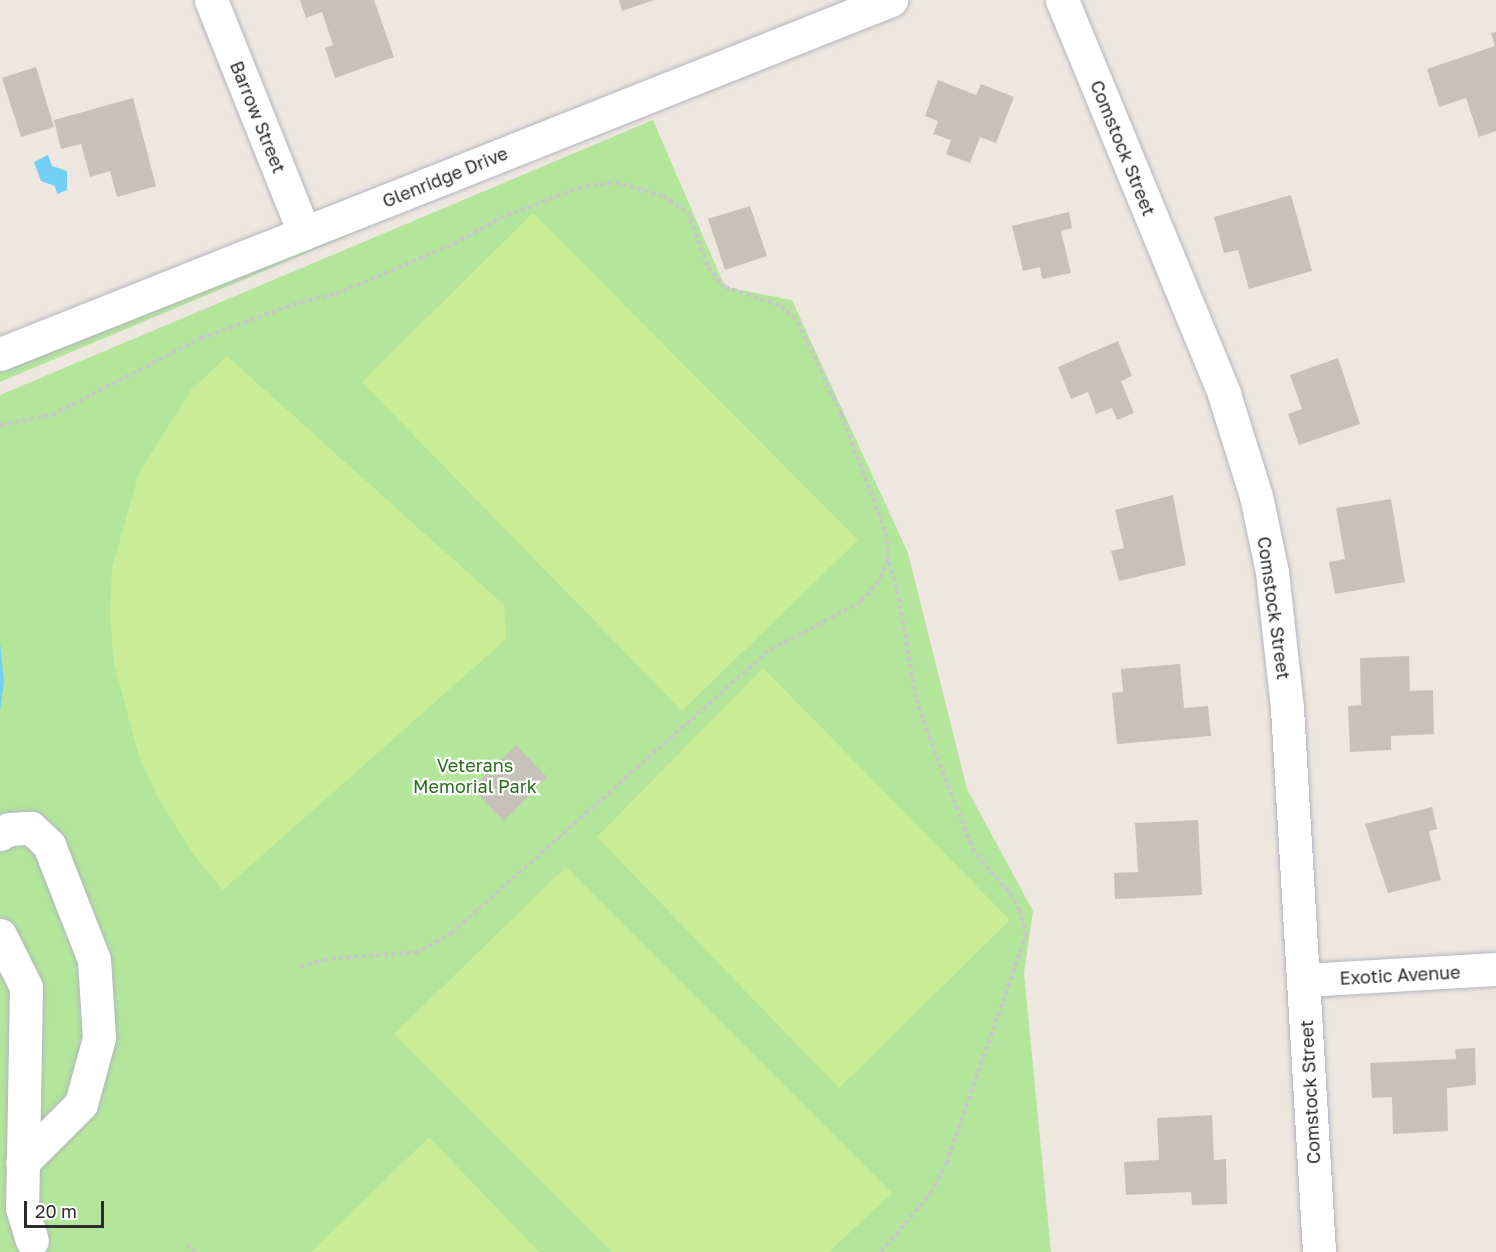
<!DOCTYPE html>
<html>
<head>
<meta charset="utf-8">
<style>
  body { margin:0 }
  #map { position:relative; width:1496px; height:1252px; overflow:hidden; background:#eee7df; font-family:"Golos Text",sans-serif }
  div>[style] { position:absolute }
  [style*='--x'] { left:calc(var(--x)*1px); top:calc(var(--y)*1px); width:calc(var(--w)*1px); rotate:calc(var(--a)*1deg) }
  .green>* { inset:0; background:#b3e69a }
  .pitch>* { inset:0; background:#c8ed96 }
  .water>* { inset:0; background:#70cff2 }
  .building>* { inset:0; background:#c6c2ba }
  .path>* { height:4px; margin-top:-2px; transform-origin:0; background:repeating-linear-gradient(90deg,#c8c8c8 0 4.5px,transparent 0 7.5px) }
  .roads { filter:drop-shadow(0 0 2px #b2b5c0) drop-shadow(0 0 2px #b2b5c0) }
  .minor>* { height:33px; margin:-16.5px; padding:0 16.5px; transform-origin:16.5px; border-radius:16.5px; background:#fff }
  span { translate:-50% -50%; white-space:nowrap; text-align:center; line-height:1.15; -webkit-text-stroke:4.5px #fff; paint-order:stroke }
  .street-label { font-size:18px; color:#2c2c2c }
  .park-label { font-size:18px; color:#2a6d19 }
  .scale { position:absolute; left:24px; top:1201px; width:80px; height:27px; box-sizing:border-box; border:3px solid #2c2c2c; border-top:0; padding-left:8px; font-size:18px; line-height:21px; white-space:nowrap; color:#2c2c2c; -webkit-text-stroke:4px #fff; paint-order:stroke }
</style>
</head>
<body>
<div id="map">
  <div class="green">
    <div style="clip-path:polygon(653px 120px,725px 287px,792px 300px,908px 553px,967px 789px,1033px 911px,1024px 973px,1051px 1252px,0 1252px,0 395px)"></div>
    <div style="clip-path:polygon(399px 214px,0 382px,0 359px)"></div>
  </div>
  <div class="pitch">
    <div style="clip-path:polygon(533px 213px,858px 540px,682px 711px,362px 382px)"></div>
    <div style="clip-path:polygon(227px 356px,504px 605px,506px 639px,223px 890px,193px 854px,157px 796px,139px 756px,114px 664px,110px 616px,112px 568px,139px 473px,191px 390px)"></div>
    <div style="clip-path:polygon(763px 668px,1010px 920px,839px 1088px,597px 837px)"></div>
    <div style="clip-path:polygon(566px 867px,892px 1193px,829px 1252px,612px 1252px,394px 1034px)"></div>
    <div style="clip-path:polygon(429px 1137px,539px 1252px,311px 1252px)"></div>
  </div>
  <div class="water">
    <div style="clip-path:polygon(48px 155px,52px 166px,67px 171px,67px 190px,57px 194px,55px 186px,41px 181px,34px 162px)"></div>
    <div style="clip-path:polygon(0 642px,4px 682px,0 711px)"></div>
  </div>
  <div class="building">
    <div style="clip-path:polygon(300px 0,374px 0,394px 57px,335px 78px,325px 48px,333px 45px,322px 12px,306px 18px)"></div>
    <div style="clip-path:polygon(619px 0,654px 0,622px 11px)"></div>
    <div style="clip-path:polygon(1496px 32px,1496px 131px,1479px 137px,1466px 98px,1439px 107px,1427px 69px,1495px 46px,1491px 33px)"></div>
    <div style="clip-path:polygon(36px 67px,54px 127px,21px 137px,2px 78px)"></div>
    <div style="clip-path:polygon(938px 80px,976px 95px,981px 84px,1014px 97px,996px 143px,980px 137px,970px 163px,946px 154px,951px 140px,933px 134px,938px 121px,925px 116px)"></div>
    <div style="clip-path:polygon(133px 98px,156px 186px,117px 197px,110px 171px,90px 177px,81px 144px,61px 149px,54px 120px)"></div>
    <div style="clip-path:polygon(1291px 195px,1312px 271px,1249px 289px,1238px 250px,1224px 253px,1214px 217px)"></div>
    <div style="clip-path:polygon(750px 206px,767px 256px,725px 270px,708px 219px)"></div>
    <div style="clip-path:polygon(1069px 212px,1072px 228px,1061px 231px,1071px 273px,1042px 279px,1040px 267px,1023px 271px,1012px 226px)"></div>
    <div style="clip-path:polygon(1118px 341px,1132px 376px,1121px 381px,1134px 413px,1117px 420px,1112px 408px,1096px 414px,1088px 392px,1071px 399px,1058px 367px)"></div>
    <div style="clip-path:polygon(1338px 358px,1360px 424px,1299px 445px,1288px 414px,1302px 409px,1290px 375px)"></div>
    <div style="clip-path:polygon(1173px 495px,1186px 565px,1119px 581px,1111px 551px,1124px 548px,1115px 510px)"></div>
    <div style="clip-path:polygon(1391px 499px,1405px 582px,1335px 594px,1329px 562px,1345px 559px,1336px 508px)"></div>
    <div style="clip-path:polygon(1409px 656px,1410px 691px,1433px 690px,1434px 734px,1391px 736px,1391px 750px,1350px 752px,1348px 706px,1361px 705px,1360px 658px)"></div>
    <div style="clip-path:polygon(1180px 664px,1184px 708px,1208px 706px,1211px 736px,1117px 744px,1112px 693px,1123px 692px,1121px 669px)"></div>
    <div style="clip-path:polygon(516px 745px,547px 777px,504px 821px,472px 789px)"></div>
    <div style="clip-path:polygon(1432px 807px,1437px 829px,1429px 831px,1441px 880px,1388px 893px,1365px 824px)"></div>
    <div style="clip-path:polygon(1198px 820px,1202px 895px,1115px 899px,1114px 873px,1138px 872px,1135px 823px)"></div>
    <div style="clip-path:polygon(1475px 1048px,1476px 1085px,1447px 1088px,1448px 1131px,1393px 1134px,1392px 1097px,1372px 1098px,1370px 1063px,1456px 1059px,1455px 1049px)"></div>
    <div style="clip-path:polygon(1212px 1115px,1214px 1160px,1226px 1159px,1227px 1204px,1192px 1205px,1191px 1192px,1126px 1195px,1124px 1162px,1159px 1160px,1157px 1118px)"></div>
  </div>
  <div class="path">
    <div style="--x:0;--y:425;--w:53;--a:-10.9"></div>
    <div style="--x:52;--y:415;--w:168;--a:-27.3"></div>
    <div style="--x:201;--y:338;--w:106;--a:-19.8"></div>
    <div style="--x:301;--y:302;--w:36;--a:-13"></div>
    <div style="--x:336;--y:294;--w:128;--a:-23"></div>
    <div style="--x:454;--y:244;--w:53;--a:-29.5"></div>
    <div style="--x:500;--y:218;--w:84;--a:-21"></div>
    <div style="--x:578;--y:188;--w:37;--a:-9"></div>
    <div style="--x:615;--y:182;--w:50;--a:16.3"></div>
    <div style="--x:663;--y:196;--w:30;--a:33"></div>
    <div style="--x:688;--y:212;--w:59;--a:70"></div>
    <div style="--x:708;--y:267;--w:26;--a:50"></div>
    <div style="--x:725;--y:287;--w:59;--a:18.7"></div>
    <div style="--x:781;--y:306;--w:23;--a:43"></div>
    <div style="--x:798;--y:322;--w:102;--a:64.9"></div>
    <div style="--x:841;--y:414;--w:127;--a:69.3"></div>
    <div style="--x:886;--y:533;--w:27;--a:86"></div>
    <div style="--x:888;--y:560;--w:23;--a:113"></div>
    <div style="--x:879;--y:581;--w:28;--a:131"></div>
    <div style="--x:861;--y:602;--w:105;--a:152.2"></div>
    <div style="--x:768;--y:651;--w:424;--a:138.3"></div>
    <div style="--x:452;--y:933;--w:39;--a:151"></div>
    <div style="--x:418;--y:952;--w:92;--a:175.6"></div>
    <div style="--x:326;--y:959;--w:28;--a:163"></div>
    <div style="--x:187;--y:1245;--w:11;--a:41"></div>
    <div style="--x:881;--y:1252;--w:77;--a:-49.7"></div>
    <div style="--x:931;--y:1193;--w:33;--a:-63"></div>
    <div style="--x:946;--y:1164;--w:242;--a:-70.7"></div>
    <div style="--x:1026;--y:936;--w:27;--a:-103"></div>
    <div style="--x:1020;--y:910;--w:21;--a:-121"></div>
    <div style="--x:1009;--y:892;--w:53;--a:-131.2"></div>
    <div style="--x:974;--y:852;--w:121;--a:-111.3"></div>
    <div style="--x:930;--y:739;--w:43;--a:-108.9"></div>
    <div style="--x:916;--y:698;--w:112;--a:-99.8"></div>
    <div style="--x:897;--y:588;--w:29;--a:-108"></div>
  </div>
  <div class="roads">
    <div class="minor">
      <div style="--x:211;--y:0;--w:251;--a:68.2"></div>
      <div style="--x:1062;--y:0;--w:426;--a:67.6"></div>
      <div style="--x:1224;--y:394;--w:107;--a:72.6"></div>
      <div style="--x:1256;--y:496;--w:78;--a:78.1"></div>
      <div style="--x:1272;--y:572;--w:137;--a:83.7"></div>
      <div style="--x:1287;--y:708;--w:545;--a:86.63"></div>
      <div style="--x:0;--y:354;--w:959;--a:-21.67"></div>
      <div style="--x:0;--y:834;--w:10;--a:-29"></div>
      <div style="--x:9;--y:829;--w:22;--a:-3"></div>
      <div style="--x:31;--y:828;--w:25;--a:43"></div>
      <div style="--x:49;--y:845;--w:123;--a:68.6"></div>
      <div style="--x:94;--y:960;--w:78;--a:86.3"></div>
      <div style="--x:99;--y:1038;--w:68;--a:105.3"></div>
      <div style="--x:81;--y:1104;--w:83;--a:135"></div>
      <div style="--x:0;--y:935;--w:58;--a:63.4"></div>
      <div style="--x:26;--y:987;--w:221;--a:91"></div>
      <div style="--x:22;--y:1208;--w:34;--a:73"></div>
      <div style="--x:1304;--y:980;--w:192;--a:-3.3"></div>
    </div>
  </div>
  <div class="street-label">
    <span style="left:258px;top:117px;rotate:68deg">Barrow Street</span>
    <span style="left:1123px;top:148px;rotate:68deg">Comstock Street</span>
    <span style="left:445px;top:177px;rotate:-22deg">Glenridge Drive</span>
    <span style="left:1274px;top:608px;rotate:82deg">Comstock Street</span>
    <span style="left:1400px;top:975px;rotate:-3deg">Exotic Avenue</span>
    <span style="left:1310px;top:1092px;rotate:-93deg">Comstock Street</span>
  </div>
  <div class="park-label">
    <span style="left:475px;top:776px">Veterans<br>Memorial Park</span>
  </div>
  <div class="scale">20 m</div>
</div>
</body>
</html>
